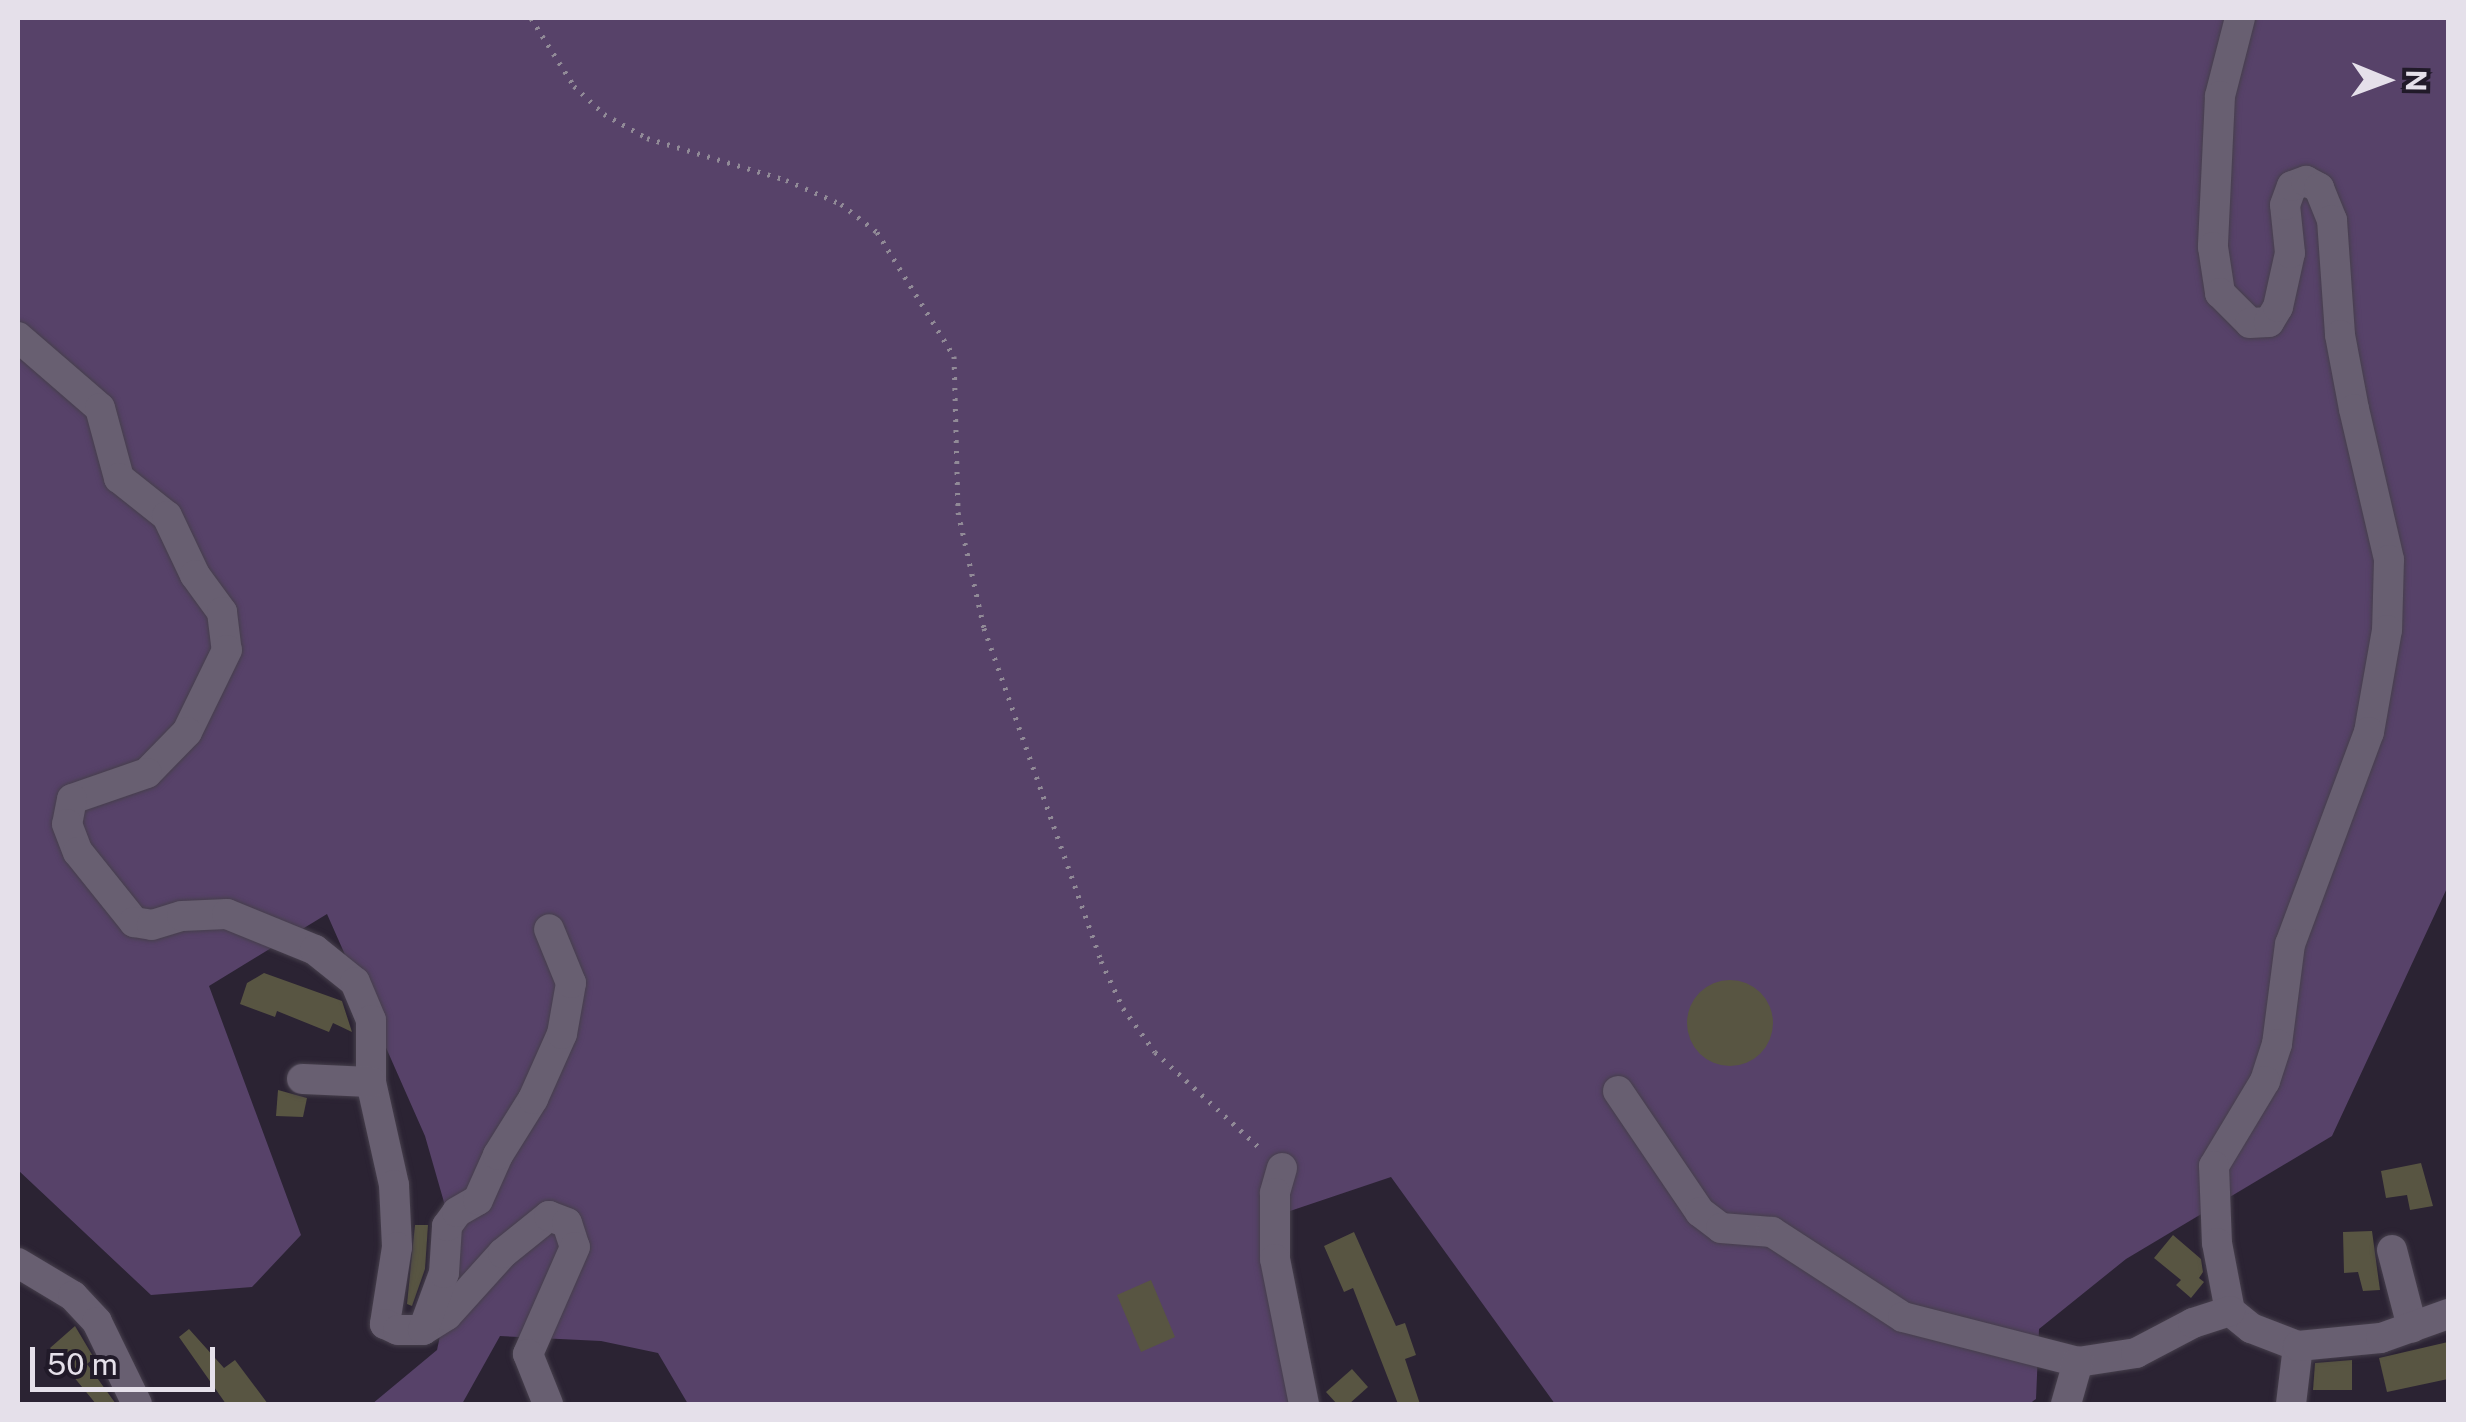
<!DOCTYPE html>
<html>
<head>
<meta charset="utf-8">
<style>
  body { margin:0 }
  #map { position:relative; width:2466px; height:1422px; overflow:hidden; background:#2b2333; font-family:"Public Sans",sans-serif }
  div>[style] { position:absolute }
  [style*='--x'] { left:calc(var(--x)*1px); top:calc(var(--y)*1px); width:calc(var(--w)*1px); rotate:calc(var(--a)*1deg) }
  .green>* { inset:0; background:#574269 }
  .building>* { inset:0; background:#585542 }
  .round { border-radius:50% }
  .path>* { height:5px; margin-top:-2.5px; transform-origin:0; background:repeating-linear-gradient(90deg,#918a97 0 2.5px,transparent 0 10.5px) }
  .roads { filter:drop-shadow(0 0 2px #463f4c) drop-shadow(0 0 2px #463f4c) }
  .minor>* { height:30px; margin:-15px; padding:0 15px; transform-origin:15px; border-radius:15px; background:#685f71 }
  span { translate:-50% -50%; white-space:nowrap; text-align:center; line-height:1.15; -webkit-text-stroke:8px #211a29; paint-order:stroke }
  .frame { position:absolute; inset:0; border:20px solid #e5e0ea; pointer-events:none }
  .north { position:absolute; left:2336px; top:30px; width:100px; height:100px; -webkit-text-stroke:8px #211a29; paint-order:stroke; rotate:91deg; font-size:28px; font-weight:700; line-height:40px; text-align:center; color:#e5e0ea }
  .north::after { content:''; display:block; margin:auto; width:35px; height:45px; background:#e5e0ea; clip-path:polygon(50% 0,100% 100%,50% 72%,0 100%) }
  .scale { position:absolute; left:30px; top:1347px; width:185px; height:45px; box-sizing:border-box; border:5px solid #e5e0ea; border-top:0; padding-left:12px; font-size:30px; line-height:35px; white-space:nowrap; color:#e5e0ea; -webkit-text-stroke:8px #211a29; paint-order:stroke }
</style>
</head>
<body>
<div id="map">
  <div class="green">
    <div style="clip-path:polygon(18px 18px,2448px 18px,2448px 886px,2332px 1136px,2126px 1259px,2039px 1329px,2036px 1399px,2029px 1404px,1555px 1404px,1391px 1177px,1263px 1220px,1307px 1404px,688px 1404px,658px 1353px,601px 1341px,500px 1336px,462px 1404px,372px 1404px,437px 1350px,458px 1251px,425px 1136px,327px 914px,209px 986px,301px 1235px,252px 1287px,151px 1295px,18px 1170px)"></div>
  </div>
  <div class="building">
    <div style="clip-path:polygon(264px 973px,342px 1001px,352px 1032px,333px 1023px,329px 1032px,277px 1011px,275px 1017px,240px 1004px,247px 983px)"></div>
    <div class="round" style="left:1687px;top:980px;width:86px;height:86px"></div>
    <div style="clip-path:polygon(278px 1090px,307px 1098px,303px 1117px,276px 1116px)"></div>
    <div style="clip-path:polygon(2421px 1163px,2433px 1206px,2410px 1210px,2407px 1195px,2386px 1198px,2381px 1171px)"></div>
    <div style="clip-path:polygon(415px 1225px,428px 1225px,425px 1269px,412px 1306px,407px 1304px)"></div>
    <div style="clip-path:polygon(2372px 1231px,2380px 1290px,2363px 1291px,2358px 1272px,2344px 1273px,2343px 1232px)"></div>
    <div style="clip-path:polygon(1354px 1232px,1396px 1326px,1405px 1323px,1416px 1355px,1405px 1359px,1420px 1404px,1398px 1404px,1353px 1288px,1344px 1292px,1324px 1246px)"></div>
    <div style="clip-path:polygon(2173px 1235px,2201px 1259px,2203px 1272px,2199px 1278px,2204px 1282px,2191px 1298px,2176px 1285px,2181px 1280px,2154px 1258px)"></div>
    <div style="clip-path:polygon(1151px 1280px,1175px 1337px,1141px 1352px,1117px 1295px)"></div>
    <div style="clip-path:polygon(75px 1326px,94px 1358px,87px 1364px,116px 1404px,96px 1404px,50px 1348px)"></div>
    <div style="clip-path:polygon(189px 1329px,224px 1368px,235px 1360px,268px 1404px,226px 1404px,179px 1337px)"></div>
    <div style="clip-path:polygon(2448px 1342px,2448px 1379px,2387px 1392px,2379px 1358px)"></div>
    <div style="clip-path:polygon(2352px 1360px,2352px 1390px,2313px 1390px,2315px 1363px)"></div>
    <div style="clip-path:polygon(1352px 1369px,1368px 1387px,1349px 1404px,1337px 1404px,1326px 1392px)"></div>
  </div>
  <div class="path">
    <div style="--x:531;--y:18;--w:80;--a:57.7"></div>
    <div style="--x:574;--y:86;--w:41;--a:43"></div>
    <div style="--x:604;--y:114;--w:49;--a:29.2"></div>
    <div style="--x:647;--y:138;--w:145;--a:16.8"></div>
    <div style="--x:786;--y:180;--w:60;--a:23.6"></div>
    <div style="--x:841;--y:204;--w:46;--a:37.9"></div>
    <div style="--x:877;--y:232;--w:146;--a:58.2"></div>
    <div style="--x:954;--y:356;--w:156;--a:88.5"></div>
    <div style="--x:958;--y:512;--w:119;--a:77.4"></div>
    <div style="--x:984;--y:628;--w:353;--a:70.6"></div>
    <div style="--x:1101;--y:961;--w:52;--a:64.9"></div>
    <div style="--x:1123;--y:1008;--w:54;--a:54"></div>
    <div style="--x:1155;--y:1052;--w:145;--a:42.5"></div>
  </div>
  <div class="roads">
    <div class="minor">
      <div style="--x:2240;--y:18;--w:81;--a:104.4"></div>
      <div style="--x:2220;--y:96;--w:151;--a:92.7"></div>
      <div style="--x:2213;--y:247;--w:47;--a:81.3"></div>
      <div style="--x:2220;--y:293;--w:42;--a:45"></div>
      <div style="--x:2250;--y:323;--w:19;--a:-3"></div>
      <div style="--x:2269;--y:322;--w:17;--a:-59"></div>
      <div style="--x:2278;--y:307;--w:55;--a:-77.5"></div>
      <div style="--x:2290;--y:253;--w:48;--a:-95.9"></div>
      <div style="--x:2285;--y:205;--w:20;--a:-70"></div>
      <div style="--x:2292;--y:186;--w:15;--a:-20"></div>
      <div style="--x:2306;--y:181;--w:15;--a:28"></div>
      <div style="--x:2319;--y:188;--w:35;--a:68"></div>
      <div style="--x:2332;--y:220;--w:115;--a:86"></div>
      <div style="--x:2340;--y:335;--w:75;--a:79.3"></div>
      <div style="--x:2354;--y:409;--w:155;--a:76.9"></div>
      <div style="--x:2389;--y:560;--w:70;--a:91.6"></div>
      <div style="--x:2387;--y:630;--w:104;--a:100"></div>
      <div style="--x:2369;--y:732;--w:226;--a:110.4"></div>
      <div style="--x:2290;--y:944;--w:101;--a:97.4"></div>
      <div style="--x:2277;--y:1044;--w:39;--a:108"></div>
      <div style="--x:2265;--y:1081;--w:99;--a:121"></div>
      <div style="--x:2214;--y:1166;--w:77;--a:87.8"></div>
      <div style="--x:2217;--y:1243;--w:69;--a:79.2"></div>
      <div style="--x:2230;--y:1311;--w:27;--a:39"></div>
      <div style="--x:2251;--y:1328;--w:50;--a:21"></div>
      <div style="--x:2298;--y:1346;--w:58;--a:96.9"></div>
      <div style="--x:18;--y:337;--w:108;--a:40.9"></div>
      <div style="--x:100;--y:408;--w:73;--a:74.8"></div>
      <div style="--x:119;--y:478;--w:61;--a:38.4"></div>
      <div style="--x:167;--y:516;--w:65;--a:64.6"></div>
      <div style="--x:195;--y:575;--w:46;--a:53.9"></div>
      <div style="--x:222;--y:612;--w:38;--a:83"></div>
      <div style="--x:227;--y:650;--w:91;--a:116"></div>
      <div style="--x:187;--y:732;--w:57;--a:134.3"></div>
      <div style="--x:147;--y:773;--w:79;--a:160.9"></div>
      <div style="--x:72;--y:799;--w:25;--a:101"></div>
      <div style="--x:67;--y:824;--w:30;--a:69"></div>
      <div style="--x:78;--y:852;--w:90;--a:51.3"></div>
      <div style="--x:134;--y:922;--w:18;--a:9"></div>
      <div style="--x:152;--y:925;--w:31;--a:-17"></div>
      <div style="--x:182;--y:916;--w:45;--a:-2.5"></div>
      <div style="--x:227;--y:914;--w:95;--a:22.2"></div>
      <div style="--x:315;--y:950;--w:51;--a:38.7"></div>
      <div style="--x:355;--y:982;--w:41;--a:67.2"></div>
      <div style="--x:371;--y:1020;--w:62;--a:90"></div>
      <div style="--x:371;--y:1082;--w:106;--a:77.4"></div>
      <div style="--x:394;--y:1185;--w:62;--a:87.2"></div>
      <div style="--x:397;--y:1247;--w:78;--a:98.9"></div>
      <div style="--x:385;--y:1324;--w:14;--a:25"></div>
      <div style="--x:398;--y:1330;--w:25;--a:0"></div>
      <div style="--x:423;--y:1330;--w:28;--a:-32"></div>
      <div style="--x:447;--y:1315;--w:84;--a:-47.9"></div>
      <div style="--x:503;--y:1253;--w:59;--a:-38.8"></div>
      <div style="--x:549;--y:1216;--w:19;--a:21"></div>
      <div style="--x:567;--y:1223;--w:25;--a:72"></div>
      <div style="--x:575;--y:1247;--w:117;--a:113.7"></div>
      <div style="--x:528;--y:1354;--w:54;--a:68.2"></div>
      <div style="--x:302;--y:1079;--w:69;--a:2.5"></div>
      <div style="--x:1618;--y:1091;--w:146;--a:55.9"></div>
      <div style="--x:1700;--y:1212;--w:26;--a:37"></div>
      <div style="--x:1721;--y:1228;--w:51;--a:4.5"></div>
      <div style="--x:1772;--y:1232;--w:156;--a:33"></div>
      <div style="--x:1903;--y:1317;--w:181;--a:14.4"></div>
      <div style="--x:2078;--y:1362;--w:59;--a:-8.8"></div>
      <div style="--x:2136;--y:1353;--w:64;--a:-27.8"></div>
      <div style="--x:2193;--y:1323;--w:39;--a:-18"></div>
      <div style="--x:1282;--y:1168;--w:26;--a:106"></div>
      <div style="--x:1275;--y:1193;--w:66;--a:90"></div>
      <div style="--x:1275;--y:1259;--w:148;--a:78.7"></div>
      <div style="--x:2392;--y:1250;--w:80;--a:75.4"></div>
      <div style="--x:18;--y:1263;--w:64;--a:31"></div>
      <div style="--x:73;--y:1296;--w:35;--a:47"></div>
      <div style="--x:97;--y:1322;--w:91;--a:64"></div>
      <div style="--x:423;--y:1330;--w:61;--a:-69.8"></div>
      <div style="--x:444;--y:1273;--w:47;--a:-86.3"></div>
      <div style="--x:447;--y:1226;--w:17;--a:-54"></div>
      <div style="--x:457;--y:1212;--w:24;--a:-30"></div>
      <div style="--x:478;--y:1200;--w:49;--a:-66"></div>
      <div style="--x:498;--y:1155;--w:66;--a:-58"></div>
      <div style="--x:533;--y:1099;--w:71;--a:-66"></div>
      <div style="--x:562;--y:1034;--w:52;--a:-80"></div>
      <div style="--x:571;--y:983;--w:58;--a:-112.2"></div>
      <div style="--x:2298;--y:1346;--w:83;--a:-5.5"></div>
      <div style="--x:2381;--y:1338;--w:71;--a:-19.7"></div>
      <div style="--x:2066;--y:1404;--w:44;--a:-74.1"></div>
    </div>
  </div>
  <div class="frame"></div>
  <div class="north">N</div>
  <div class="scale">50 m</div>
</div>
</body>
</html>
